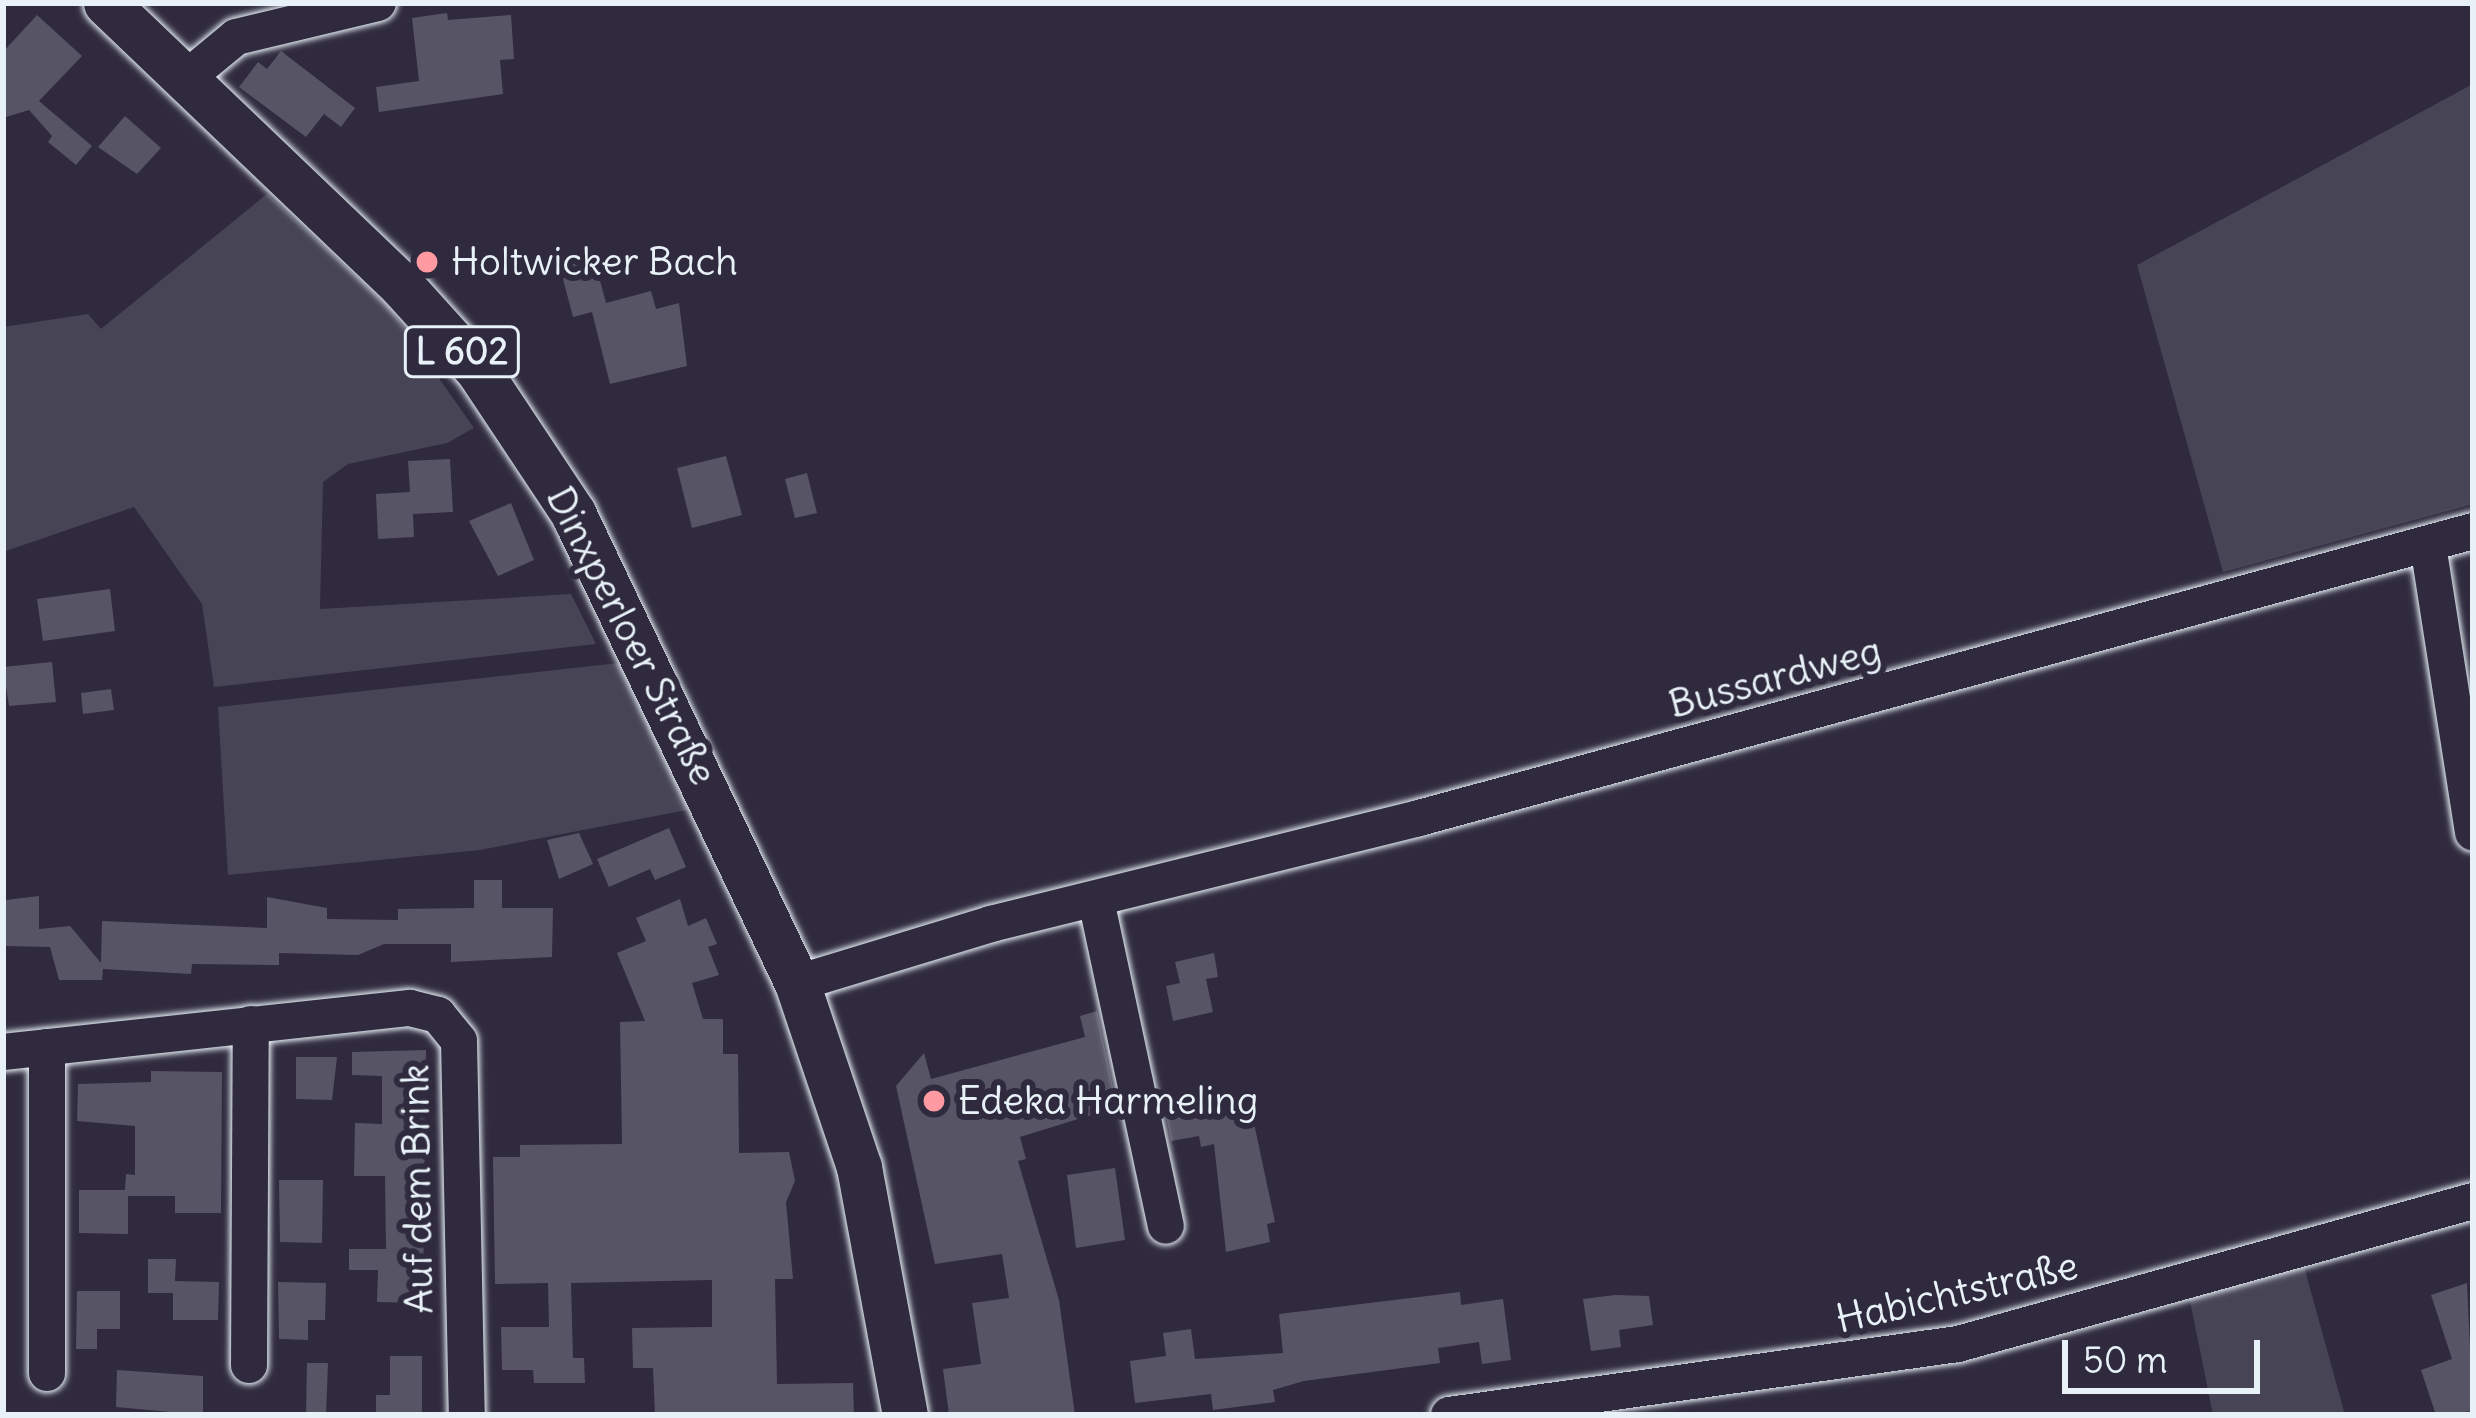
<!DOCTYPE html>
<html>
<head>
<meta charset="utf-8">
<style>
  body { margin:0 }
  #map { position:relative; width:2476px; height:1418px; overflow:hidden; background:#2f2a3d; font-family:Delius,sans-serif }
  div>[style] { position:absolute }
  [style*='--x'] { left:calc(var(--x)*1px); top:calc(var(--y)*1px); width:calc(var(--w)*1px); rotate:calc(var(--a)*1deg) }
  .green>* { inset:0; background:#464455 }
  .building>* { inset:0; background:#575565 }
  .roads { filter:drop-shadow(0 0 3px #e8f1f8) drop-shadow(0 0 3px #e8f1f8) }
  .minor>* { height:36px; margin:-18px; padding:0 18px; transform-origin:18px; border-radius:18px; background:#2f2a3d }
  .major>* { height:45px; margin:-22.5px; padding:0 22.5px; transform-origin:22.5px; border-radius:22.5px; background:#2f2a3d }
  .dots>* { width:33px; height:33px; translate:-50% -50%; box-sizing:border-box; border:6px solid #2f2a3d; border-radius:50% }
  span { translate:-50% -50%; white-space:nowrap; text-align:center; line-height:1.15; -webkit-text-stroke:12px #2f2a3d; paint-order:stroke }
  .shield-label span { padding:3px 9px; background:#2f2a3d; border:3px solid; border-radius:9px; -webkit-text-stroke-width:0 }
  .shield-label { font-size:36px; color:#e8f1f8; font-weight:700 }
  .poi-label { font-size:39px; color:#e8f1f8 }
  .left { translate:0 -50%; text-align:left }
  .street-label { font-size:39px; color:#e8f1f8 }
  .frame { position:absolute; inset:0; border:6px solid #e8f1f8; pointer-events:none }
  .scale { position:absolute; left:2062px; top:1340px; width:198px; height:54px; box-sizing:border-box; border:6px solid #e8f1f8; border-top:0; padding-left:15px; font-size:36px; line-height:42px; white-space:nowrap; color:#e8f1f8; -webkit-text-stroke:9px #2f2a3d; paint-order:stroke }
</style>
</head>
<body>
<div id="map">
  <div class="green">
    <div style="clip-path:polygon(2473px 84px,2473px 504px,2223px 572px,2137px 265px)"></div>
    <div style="clip-path:polygon(267px 194px,389px 307px,474px 428px,447px 443px,348px 464px,323px 482px,320px 609px,571px 594px,596px 644px,214px 687px,202px 604px,134px 507px,3px 552px,3px 327px,88px 314px,101px 329px)"></div>
    <div style="clip-path:polygon(619px 663px,692px 809px,480px 850px,228px 875px,218px 707px)"></div>
    <div style="clip-path:polygon(2302px 1259px,2345px 1415px,2213px 1415px,2189px 1296px)"></div>
  </div>
  <div class="building">
    <div style="clip-path:polygon(447px 13px,448px 20px,511px 15px,514px 59px,500px 60px,503px 94px,379px 112px,376px 87px,419px 81px,412px 18px)"></div>
    <div style="clip-path:polygon(37px 15px,82px 56px,39px 101px,92px 146px,76px 165px,48px 142px,52px 136px,29px 110px,3px 118px,3px 52px)"></div>
    <div style="clip-path:polygon(281px 51px,355px 108px,341px 127px,324px 114px,306px 137px,239px 87px,258px 62px,267px 69px)"></div>
    <div style="clip-path:polygon(125px 116px,161px 148px,137px 174px,98px 147px)"></div>
    <div style="clip-path:polygon(593px 255px,606px 303px,651px 291px,656px 309px,679px 303px,687px 366px,610px 384px,592px 312px,573px 317px,559px 264px)"></div>
    <div style="clip-path:polygon(726px 456px,742px 515px,692px 528px,677px 468px)"></div>
    <div style="clip-path:polygon(450px 459px,453px 512px,413px 514px,414px 537px,378px 539px,376px 494px,410px 492px,408px 461px)"></div>
    <div style="clip-path:polygon(807px 473px,817px 513px,795px 518px,785px 479px)"></div>
    <div style="clip-path:polygon(511px 503px,534px 560px,498px 576px,469px 521px)"></div>
    <div style="clip-path:polygon(110px 589px,115px 631px,43px 641px,37px 599px)"></div>
    <div style="clip-path:polygon(52px 662px,56px 702px,9px 706px,3px 667px)"></div>
    <div style="clip-path:polygon(111px 689px,114px 710px,83px 714px,81px 693px)"></div>
    <div style="clip-path:polygon(669px 828px,686px 867px,655px 880px,650px 869px,609px 887px,597px 859px)"></div>
    <div style="clip-path:polygon(579px 833px,593px 864px,559px 879px,547px 840px)"></div>
    <div style="clip-path:polygon(474px 880px,502px 880px,502px 908px,553px 908px,552px 957px,451px 962px,451px 944px,384px 944px,358px 955px,279px 953px,279px 965px,192px 964px,191px 974px,103px 969px,102px 980px,59px 980px,50px 947px,6px 946px,6px 900px,39px 896px,39px 929px,70px 926px,101px 963px,102px 921px,267px 928px,267px 897px,327px 908px,327px 919px,398px 920px,398px 909px,474px 908px)"></div>
    <div style="clip-path:polygon(680px 899px,688px 926px,706px 918px,717px 944px,708px 947px,719px 975px,692px 983px,703px 1019px,723px 1019px,723px 1054px,738px 1054px,739px 1153px,789px 1152px,795px 1181px,786px 1202px,793px 1279px,775px 1279px,777px 1384px,853px 1383px,854px 1415px,655px 1415px,653px 1368px,633px 1368px,632px 1328px,712px 1327px,712px 1280px,571px 1283px,573px 1358px,584px 1358px,585px 1383px,534px 1383px,533px 1370px,502px 1370px,501px 1327px,549px 1327px,548px 1283px,495px 1284px,493px 1157px,520px 1157px,520px 1145px,622px 1144px,620px 1022px,645px 1021px,617px 953px,646px 941px,636px 918px)"></div>
    <div style="clip-path:polygon(1214px 953px,1218px 977px,1206px 979px,1213px 1012px,1173px 1021px,1166px 986px,1180px 983px,1175px 962px)"></div>
    <div style="clip-path:polygon(1097px 1011px,1117px 1107px,1020px 1137px,1026px 1159px,1018px 1161px,1059px 1300px,1075px 1415px,949px 1415px,943px 1369px,981px 1364px,972px 1303px,1009px 1298px,1002px 1254px,935px 1264px,896px 1086px,924px 1053px,931px 1079px,1085px 1037px,1080px 1016px)"></div>
    <div style="clip-path:polygon(426px 1050px,423px 1303px,377px 1302px,378px 1270px,349px 1270px,349px 1249px,386px 1249px,385px 1176px,354px 1176px,355px 1123px,382px 1124px,382px 1076px,352px 1075px,352px 1052px)"></div>
    <div style="clip-path:polygon(296px 1057px,337px 1057px,332px 1100px,296px 1099px)"></div>
    <div style="clip-path:polygon(151px 1071px,222px 1072px,221px 1213px,175px 1213px,175px 1196px,128px 1196px,128px 1234px,79px 1233px,79px 1190px,125px 1190px,126px 1174px,135px 1175px,135px 1126px,77px 1121px,78px 1084px,151px 1082px)"></div>
    <div style="clip-path:polygon(1212px 1096px,1215px 1109px,1251px 1109px,1275px 1222px,1267px 1224px,1270px 1242px,1226px 1252px,1214px 1144px,1201px 1147px,1199px 1136px,1171px 1141px,1164px 1106px)"></div>
    <div style="clip-path:polygon(1115px 1168px,1125px 1240px,1076px 1248px,1067px 1175px)"></div>
    <div style="clip-path:polygon(279px 1180px,323px 1180px,322px 1243px,280px 1242px)"></div>
    <div style="clip-path:polygon(148px 1259px,176px 1259px,175px 1281px,219px 1282px,218px 1320px,173px 1320px,173px 1293px,148px 1293px)"></div>
    <div style="clip-path:polygon(278px 1282px,326px 1283px,325px 1320px,308px 1320px,308px 1340px,279px 1339px)"></div>
    <div style="clip-path:polygon(2467px 1283px,2473px 1411px,2436px 1415px,2421px 1370px,2452px 1359px,2431px 1295px)"></div>
    <div style="clip-path:polygon(77px 1291px,120px 1291px,120px 1329px,97px 1329px,97px 1349px,76px 1349px)"></div>
    <div style="clip-path:polygon(1460px 1292px,1461px 1305px,1503px 1299px,1511px 1360px,1482px 1364px,1479px 1342px,1438px 1348px,1440px 1363px,1304px 1381px,1273px 1390px,1275px 1402px,1213px 1410px,1211px 1394px,1135px 1403px,1130px 1361px,1166px 1356px,1163px 1333px,1191px 1329px,1195px 1359px,1283px 1353px,1279px 1314px)"></div>
    <div style="clip-path:polygon(1615px 1295px,1649px 1296px,1653px 1325px,1619px 1330px,1621px 1347px,1591px 1351px,1583px 1299px)"></div>
    <div style="clip-path:polygon(390px 1356px,422px 1356px,422px 1415px,376px 1415px,376px 1395px,390px 1395px)"></div>
    <div style="clip-path:polygon(307px 1363px,328px 1363px,326px 1415px,306px 1415px)"></div>
    <div style="clip-path:polygon(117px 1370px,203px 1376px,203px 1415px,116px 1407px)"></div>
  </div>
  <div class="roads">
    <div class="minor">
      <div style="--x:184;--y:80;--w:67;--a:-39.6"></div>
      <div style="--x:236;--y:37;--w:146;--a:-13.5"></div>
      <div style="--x:2428;--y:545;--w:291;--a:81.1"></div>
      <div style="--x:1096;--y:900;--w:333;--a:77.9"></div>
      <div style="--x:797;--y:983;--w:203;--a:-16.9"></div>
      <div style="--x:991;--y:924;--w:441;--a:-13.9"></div>
      <div style="--x:1419;--y:818;--w:1092;--a:-15.23"></div>
      <div style="--x:47;--y:1047;--w:326;--a:90"></div>
      <div style="--x:3;--y:1052;--w:409;--a:-6.2"></div>
      <div style="--x:410;--y:1008;--w:29;--a:14"></div>
      <div style="--x:438;--y:1015;--w:33;--a:51"></div>
      <div style="--x:459;--y:1041;--w:374;--a:88.8"></div>
      <div style="--x:249;--y:1365;--w:341;--a:-89.7"></div>
      <div style="--x:1449;--y:1415;--w:514;--a:-7.94"></div>
      <div style="--x:1958;--y:1344;--w:534;--a:-15.52"></div>
    </div>
    <div class="major">
      <div style="--x:106;--y:3;--w:410;--a:43.7"></div>
      <div style="--x:402;--y:286;--w:113;--a:47.9"></div>
      <div style="--x:478;--y:370;--w:172;--a:56.4"></div>
      <div style="--x:573;--y:513;--w:521;--a:64.52"></div>
      <div style="--x:797;--y:983;--w:194;--a:71.4"></div>
      <div style="--x:859;--y:1167;--w:252;--a:79.5"></div>
    </div>
  </div>
  <div class="dots">
    <div style="left:427px;top:262px;background:#ff9aa2"></div>
    <div style="left:934px;top:1101px;background:#ff9aa2"></div>
  </div>
  <div class="shield-label">
    <span style="left:462px;top:352px">L 602</span>
  </div>
  <div class="poi-label">
    <span class="left" style="left:451px;top:262px">Holtwicker Bach</span>
    <span class="left" style="left:958px;top:1101px">Edeka Harmeling</span>
  </div>
  <div class="street-label">
    <span style="left:631px;top:636px;rotate:63deg">Dinxperloer Straße</span>
    <span style="left:1775px;top:678px;rotate:-15deg">Bussardweg</span>
    <span style="left:418px;top:1189px;rotate:-91deg">Auf dem Brink</span>
    <span style="left:1957px;top:1293px;rotate:-13deg">Habichtstraße</span>
  </div>
  <div class="frame"></div>
  <div class="scale">50 m</div>
</div>
</body>
</html>
